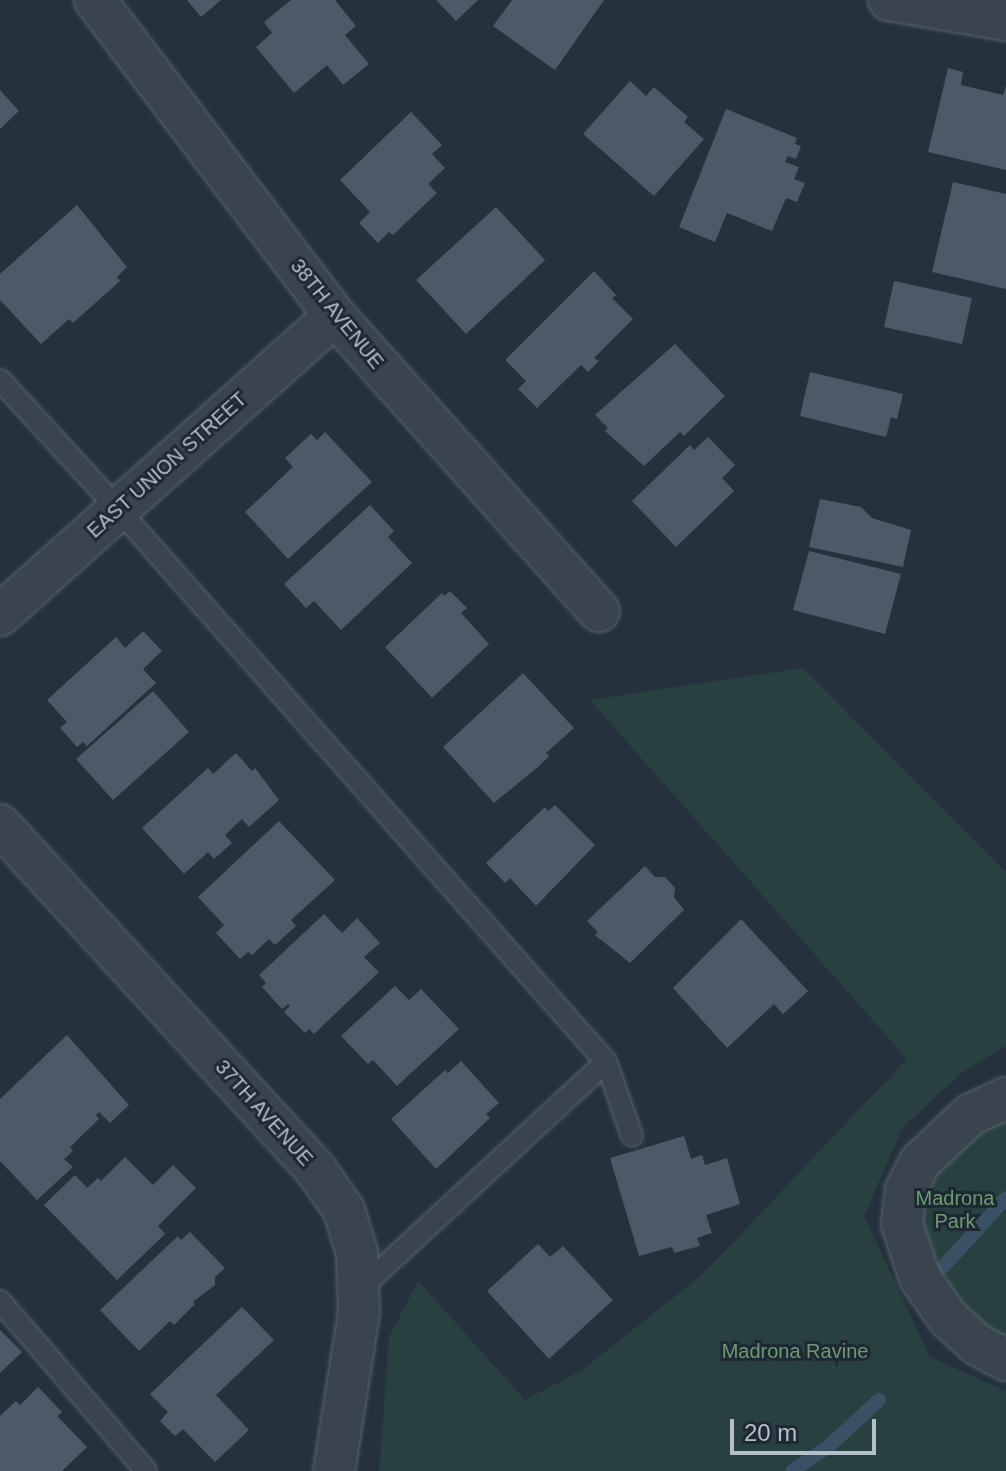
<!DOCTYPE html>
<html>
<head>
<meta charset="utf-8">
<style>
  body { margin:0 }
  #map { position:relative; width:1006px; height:1471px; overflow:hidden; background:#25323d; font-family:Helvetica,sans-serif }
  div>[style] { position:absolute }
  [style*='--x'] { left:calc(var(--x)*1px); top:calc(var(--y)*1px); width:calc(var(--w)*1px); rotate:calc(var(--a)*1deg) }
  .green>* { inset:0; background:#28403f }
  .stream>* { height:14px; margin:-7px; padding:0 7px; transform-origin:7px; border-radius:7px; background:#3a5064 }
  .building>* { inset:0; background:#4b5a66 }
  .roads { filter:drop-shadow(0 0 2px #57626b) drop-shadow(0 0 2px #57626b) }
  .service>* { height:20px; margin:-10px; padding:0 10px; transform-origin:10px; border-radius:10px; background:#39444e }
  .minor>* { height:40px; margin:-20px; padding:0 20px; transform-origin:20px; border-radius:20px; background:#39444e }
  span { translate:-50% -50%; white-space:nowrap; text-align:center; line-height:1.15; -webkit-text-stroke:6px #1e2933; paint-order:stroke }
  .street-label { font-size:20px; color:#b5bfc8 }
  .park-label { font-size:20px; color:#6d9972 }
  .scale { position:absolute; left:730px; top:1419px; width:146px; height:36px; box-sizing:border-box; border:4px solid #b5bfc8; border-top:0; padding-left:10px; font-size:24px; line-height:28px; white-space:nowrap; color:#b5bfc8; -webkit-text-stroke:6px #1e2933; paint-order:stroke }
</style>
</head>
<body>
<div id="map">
  <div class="green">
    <div style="clip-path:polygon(803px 668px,1006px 872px,1006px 1046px,964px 1071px,903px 1127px,864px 1216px,930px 1357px,1006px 1391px,1006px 1471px,379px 1471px,389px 1337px,418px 1281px,525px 1400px,582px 1370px,703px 1274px,907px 1059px,590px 700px)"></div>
    <div style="clip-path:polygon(1006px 1098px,1006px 1360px,948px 1318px,906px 1190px)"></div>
  </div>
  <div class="stream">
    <div style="--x:943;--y:1267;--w:93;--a:-47.6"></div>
    <div style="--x:792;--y:1471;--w:45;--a:-34"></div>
    <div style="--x:829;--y:1446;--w:68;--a:-42.6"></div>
  </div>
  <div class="building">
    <div style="clip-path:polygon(187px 0,221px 0,201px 17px)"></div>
    <div style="clip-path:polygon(291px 0,335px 0,356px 26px,345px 35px,369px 64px,343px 85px,327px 65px,294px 93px,256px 47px,272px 33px,264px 22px)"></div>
    <div style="clip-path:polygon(436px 0,478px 0,456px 21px)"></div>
    <div style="clip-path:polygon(512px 0,604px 0,555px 70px,493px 26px)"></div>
    <div style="clip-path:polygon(948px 68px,963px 72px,961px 85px,1003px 95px,1006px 86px,1006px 170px,928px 152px)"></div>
    <div style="clip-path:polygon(630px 81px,646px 96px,654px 87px,688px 117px,684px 122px,704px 139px,654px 196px,583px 134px)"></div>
    <div style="clip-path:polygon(0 90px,19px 111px,0 129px)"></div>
    <div style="clip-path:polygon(726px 109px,797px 138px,795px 144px,801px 146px,796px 159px,788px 156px,785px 162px,799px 167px,794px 179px,805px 183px,797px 202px,786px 198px,772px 231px,727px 213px,715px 242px,679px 227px)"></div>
    <div style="clip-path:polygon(411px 112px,442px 145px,432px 154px,445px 168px,428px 184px,437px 193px,393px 235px,389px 232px,378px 243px,359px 223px,370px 212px,340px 180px)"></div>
    <div style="clip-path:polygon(953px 182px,1006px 194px,1006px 289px,932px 272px)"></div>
    <div style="clip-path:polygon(77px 205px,127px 267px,117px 277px,120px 281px,73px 323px,69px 319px,41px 344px,0 300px,0 274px)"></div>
    <div style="clip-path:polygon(496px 207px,545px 260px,466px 334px,416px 280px)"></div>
    <div style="clip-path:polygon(594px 271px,616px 295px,612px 298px,633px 319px,594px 358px,599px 361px,588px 372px,581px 365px,537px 408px,518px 389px,526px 381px,505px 360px)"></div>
    <div style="clip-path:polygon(894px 281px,972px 298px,962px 344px,884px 327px)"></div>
    <div style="clip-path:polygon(675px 344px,725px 396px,684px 436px,680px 432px,644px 466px,605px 431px,608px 428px,595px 415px)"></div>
    <div style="clip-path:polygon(810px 372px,903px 394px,897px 419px,891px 417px,886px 437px,800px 416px)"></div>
    <div style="clip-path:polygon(325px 432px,372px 482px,288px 559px,245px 512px,293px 467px,285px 458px,311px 434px,317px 440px)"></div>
    <div style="clip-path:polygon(708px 437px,735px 465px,722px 478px,734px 491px,676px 547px,632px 501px,690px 445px,694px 450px)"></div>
    <div style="clip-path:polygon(820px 499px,861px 507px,872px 518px,911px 530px,903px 567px,809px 547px)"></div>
    <div style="clip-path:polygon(370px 505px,394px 531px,388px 537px,412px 563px,341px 630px,314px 601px,306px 608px,284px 584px)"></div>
    <div style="clip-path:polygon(809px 551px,901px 574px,885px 634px,793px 610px)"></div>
    <div style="clip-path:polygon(450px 591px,467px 608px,461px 613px,489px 644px,432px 698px,385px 647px,442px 593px,444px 596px)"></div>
    <div style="clip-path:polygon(143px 631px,162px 651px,143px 669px,156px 683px,87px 746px,83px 742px,77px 747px,60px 728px,67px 722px,47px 700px,116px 637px,125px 648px)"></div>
    <div style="clip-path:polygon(523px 673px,574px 728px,546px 753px,549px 756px,539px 766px,494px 803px,443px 747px)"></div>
    <div style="clip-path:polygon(153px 691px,189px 732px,113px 800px,76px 759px)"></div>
    <div style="clip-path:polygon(236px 753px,252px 771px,255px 768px,279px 800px,249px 827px,242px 819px,225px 835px,232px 843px,214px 859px,208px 852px,184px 874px,142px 828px,208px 768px,213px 774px)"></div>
    <div style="clip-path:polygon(555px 805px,595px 845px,536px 906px,510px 878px,505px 883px,486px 863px,545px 807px,548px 811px)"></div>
    <div style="clip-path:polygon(279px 821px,335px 880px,291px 920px,296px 926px,275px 945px,269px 939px,252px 955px,248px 952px,240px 959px,216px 933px,224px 925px,198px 897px)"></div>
    <div style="clip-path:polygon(645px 866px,655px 877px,665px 877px,675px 888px,674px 897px,684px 910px,630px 963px,595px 935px,598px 932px,587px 921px)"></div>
    <div style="clip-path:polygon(324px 914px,342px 933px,357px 918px,380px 943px,364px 957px,379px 972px,314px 1034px,309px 1029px,305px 1033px,284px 1012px,290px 1006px,288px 1004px,282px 1009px,262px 987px,266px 983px,259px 975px)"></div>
    <div style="clip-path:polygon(741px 919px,808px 991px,783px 1014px,774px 1004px,727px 1048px,673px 988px)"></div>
    <div style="clip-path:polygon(395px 986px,409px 1000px,421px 989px,459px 1029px,397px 1086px,373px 1060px,368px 1064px,341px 1036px)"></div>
    <div style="clip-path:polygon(67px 1035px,129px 1105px,110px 1123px,99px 1112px,96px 1115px,99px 1119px,70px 1147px,73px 1151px,64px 1159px,73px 1167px,37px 1200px,0 1161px,0 1099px)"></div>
    <div style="clip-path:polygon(461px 1061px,499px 1103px,486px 1114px,490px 1118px,436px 1169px,391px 1119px,445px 1070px,448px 1073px)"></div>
    <div style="clip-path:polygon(684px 1136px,691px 1159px,702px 1155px,705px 1165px,727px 1158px,740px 1204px,706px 1215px,712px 1233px,697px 1238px,700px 1246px,674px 1253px,672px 1247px,639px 1256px,610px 1158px)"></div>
    <div style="clip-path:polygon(125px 1157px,153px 1185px,173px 1165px,196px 1188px,158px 1226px,165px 1234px,117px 1280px,44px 1205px,75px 1175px,87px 1188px,98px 1178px,101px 1181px)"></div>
    <div style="clip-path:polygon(190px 1232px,225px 1268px,215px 1277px,215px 1285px,193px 1302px,195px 1304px,174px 1325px,170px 1321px,139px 1351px,100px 1310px,178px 1236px,181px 1240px)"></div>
    <div style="clip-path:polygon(538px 1244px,550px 1257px,563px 1246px,613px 1300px,549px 1359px,487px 1291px)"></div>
    <div style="clip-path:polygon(242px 1307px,274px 1340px,216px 1395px,249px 1430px,215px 1462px,183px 1429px,175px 1436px,160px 1421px,168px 1412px,150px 1394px)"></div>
    <div style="clip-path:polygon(0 1330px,22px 1352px,0 1373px)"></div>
    <div style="clip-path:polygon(38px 1387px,62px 1412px,57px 1416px,87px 1447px,62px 1471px,0 1471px,0 1416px,16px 1401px,20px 1405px)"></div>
  </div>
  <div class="roads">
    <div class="service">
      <div style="--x:0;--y:380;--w:175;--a:47.5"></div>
      <div style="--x:118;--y:509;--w:738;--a:48.57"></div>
      <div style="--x:606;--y:1062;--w:78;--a:70.6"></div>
      <div style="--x:359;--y:1290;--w:336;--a:-42.7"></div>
      <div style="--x:0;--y:1301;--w:224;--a:49.3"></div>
    </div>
    <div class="minor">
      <div style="--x:95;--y:0;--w:397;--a:52.8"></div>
      <div style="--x:335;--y:316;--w:396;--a:48.2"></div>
      <div style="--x:889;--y:0;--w:119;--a:9.7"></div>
      <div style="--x:0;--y:615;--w:449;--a:-41.8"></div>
      <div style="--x:0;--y:825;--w:468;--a:47.5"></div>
      <div style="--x:316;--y:1170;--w:49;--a:55"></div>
      <div style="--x:344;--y:1210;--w:45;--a:73.2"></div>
      <div style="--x:357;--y:1253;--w:59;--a:88.1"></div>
      <div style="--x:359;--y:1312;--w:161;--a:98.9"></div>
      <div style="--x:1006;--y:1098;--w:38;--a:155"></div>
      <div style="--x:971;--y:1114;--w:70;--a:136.7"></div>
      <div style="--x:920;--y:1162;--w:31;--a:117"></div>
      <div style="--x:906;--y:1190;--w:34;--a:97"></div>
      <div style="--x:902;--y:1224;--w:57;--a:71.6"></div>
      <div style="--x:920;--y:1278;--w:49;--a:55"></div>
      <div style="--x:948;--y:1318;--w:40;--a:42"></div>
      <div style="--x:978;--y:1345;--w:32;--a:28"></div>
    </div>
  </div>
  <div class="street-label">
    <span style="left:337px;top:314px;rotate:51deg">38TH AVENUE</span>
    <span style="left:167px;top:465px;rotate:-42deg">EAST UNION STREET</span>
    <span style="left:264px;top:1113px;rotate:48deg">37TH AVENUE</span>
  </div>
  <div class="park-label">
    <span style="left:955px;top:1210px">Madrona<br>Park</span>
    <span style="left:795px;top:1351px">Madrona Ravine</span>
  </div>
  <div class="scale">20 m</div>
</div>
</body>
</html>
